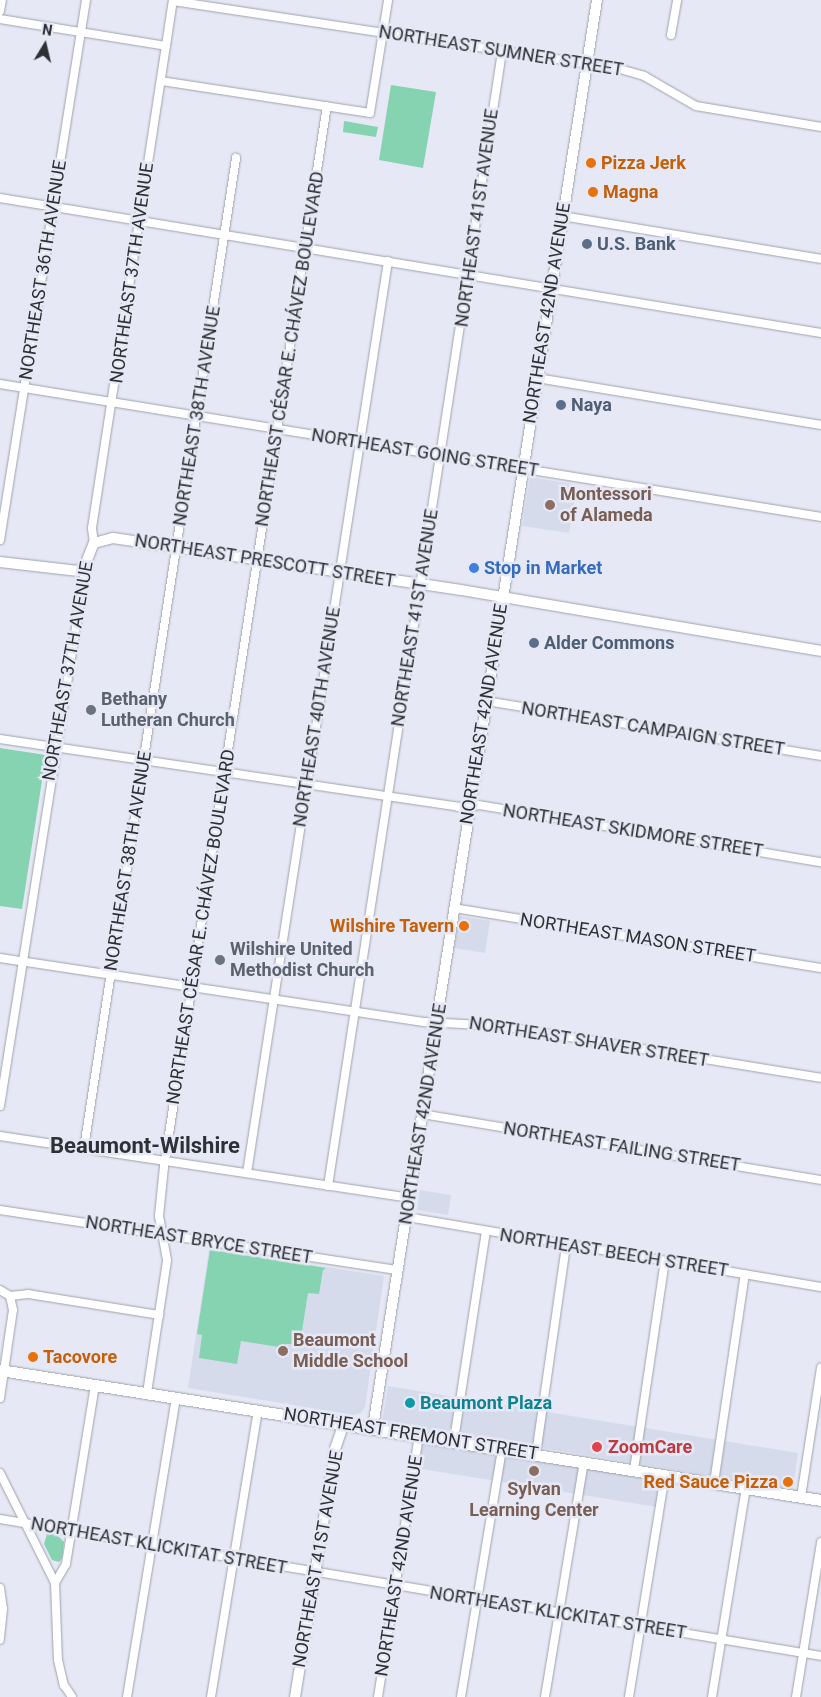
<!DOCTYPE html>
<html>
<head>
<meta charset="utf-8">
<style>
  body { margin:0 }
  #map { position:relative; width:821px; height:1697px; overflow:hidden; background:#e6e9f5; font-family:Roboto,sans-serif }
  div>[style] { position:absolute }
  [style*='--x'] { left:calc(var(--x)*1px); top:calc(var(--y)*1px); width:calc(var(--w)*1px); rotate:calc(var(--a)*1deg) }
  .built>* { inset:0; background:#d6dbec }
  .green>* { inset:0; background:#85d3b0 }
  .roads { filter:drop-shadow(0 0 1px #9ea1ac) drop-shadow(0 0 1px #9ea1ac) }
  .minor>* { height:8px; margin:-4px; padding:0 4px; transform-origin:4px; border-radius:4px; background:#fff }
  .tertiary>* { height:10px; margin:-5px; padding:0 5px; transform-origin:5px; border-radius:5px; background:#fff }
  .secondary>* { height:11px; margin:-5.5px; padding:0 5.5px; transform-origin:5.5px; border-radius:5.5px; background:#fff }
  .dots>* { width:14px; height:14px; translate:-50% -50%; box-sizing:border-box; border:2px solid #e6e9f5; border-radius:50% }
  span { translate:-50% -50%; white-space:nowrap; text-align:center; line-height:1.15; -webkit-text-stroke:5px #e6e9f5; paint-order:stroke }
  .street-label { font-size:18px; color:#2f3035 }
  .food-label { font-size:18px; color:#c56008; font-weight:700 }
  .left { translate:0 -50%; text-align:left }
  .right { translate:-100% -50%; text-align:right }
  .service-label { font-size:18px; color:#4e5e75; font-weight:700 }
  .education-label { font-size:18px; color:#785e54; font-weight:700 }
  .shop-label { font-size:18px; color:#366cbe; font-weight:700 }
  .worship-label { font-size:18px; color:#5b616d; font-weight:700 }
  .culture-label { font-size:18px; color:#0d838f; font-weight:700 }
  .health-label { font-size:18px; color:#be3a42; font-weight:700 }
  .district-label { font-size:22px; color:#2f3035; font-weight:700 }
  .north { position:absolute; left:20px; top:20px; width:50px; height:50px; -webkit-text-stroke:4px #e6e9f5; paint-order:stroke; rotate:9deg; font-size:14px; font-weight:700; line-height:20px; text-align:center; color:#2f3035 }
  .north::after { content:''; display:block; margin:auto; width:18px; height:22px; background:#2f3035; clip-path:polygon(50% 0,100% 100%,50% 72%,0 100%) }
</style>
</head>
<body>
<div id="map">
  <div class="built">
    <div style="clip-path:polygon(530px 477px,577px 485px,569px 533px,522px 526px)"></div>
    <div style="clip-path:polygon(459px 916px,490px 921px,485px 953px,454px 948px)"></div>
    <div style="clip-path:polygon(420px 1190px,451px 1195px,448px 1215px,417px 1210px)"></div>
    <div style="clip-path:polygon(209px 1249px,384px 1276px,365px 1407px,361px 1413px,354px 1415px,188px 1388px)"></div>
    <div style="clip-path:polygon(388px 1386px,798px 1453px,793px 1489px,382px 1422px)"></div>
    <div style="clip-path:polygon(423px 1441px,661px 1478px,657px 1507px,422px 1469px,418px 1468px)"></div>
  </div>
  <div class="green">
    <div style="clip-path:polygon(391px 85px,436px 92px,423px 168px,379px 160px)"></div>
    <div style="clip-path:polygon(344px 121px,378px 127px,376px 137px,343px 132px)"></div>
    <div style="clip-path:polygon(0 748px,46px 755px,22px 909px,0 906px)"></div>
    <div style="clip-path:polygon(210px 1250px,326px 1268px,323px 1270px,319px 1294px,308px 1293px,301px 1337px,297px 1336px,291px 1344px,286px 1344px,285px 1348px,241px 1341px,237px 1364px,199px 1358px,202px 1335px,197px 1334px)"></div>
    <div style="clip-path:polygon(47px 1534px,57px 1535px,64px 1542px,62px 1558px,59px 1562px,52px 1560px,44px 1544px)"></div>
  </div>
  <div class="roads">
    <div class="minor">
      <div style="--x:173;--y:1;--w:452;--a:8.6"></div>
      <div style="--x:620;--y:69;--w:25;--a:16"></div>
      <div style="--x:644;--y:76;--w:60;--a:30"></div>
      <div style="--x:696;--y:106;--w:127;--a:9.5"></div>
      <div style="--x:0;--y:11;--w:11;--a:-80"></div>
      <div style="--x:0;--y:19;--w:168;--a:9.2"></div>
      <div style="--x:671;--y:35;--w:36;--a:-80"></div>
      <div style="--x:161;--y:81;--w:211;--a:8.7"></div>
      <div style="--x:370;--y:113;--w:114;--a:-80.9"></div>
      <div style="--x:0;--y:198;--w:832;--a:9.34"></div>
      <div style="--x:562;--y:216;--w:263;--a:9.4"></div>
      <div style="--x:537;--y:378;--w:288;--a:9.4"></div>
      <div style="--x:0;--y:384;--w:832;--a:9.2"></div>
      <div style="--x:0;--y:540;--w:547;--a:-80.95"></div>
      <div style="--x:94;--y:543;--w:15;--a:-98"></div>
      <div style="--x:92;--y:528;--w:534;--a:-81.28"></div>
      <div style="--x:486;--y:701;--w:339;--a:9.3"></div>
      <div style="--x:0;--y:739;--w:463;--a:8.4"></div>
      <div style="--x:458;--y:807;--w:21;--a:-5"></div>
      <div style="--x:479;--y:805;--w:347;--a:9.5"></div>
      <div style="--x:454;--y:908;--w:372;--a:9.3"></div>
      <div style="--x:0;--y:958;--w:430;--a:8.6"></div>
      <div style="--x:425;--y:1022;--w:76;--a:3"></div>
      <div style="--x:501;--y:1026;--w:324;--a:9.2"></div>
      <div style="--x:0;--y:1106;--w:536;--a:-80.98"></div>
      <div style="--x:84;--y:577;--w:9;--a:-96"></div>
      <div style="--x:422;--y:1114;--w:404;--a:9.4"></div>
      <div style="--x:0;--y:1136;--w:415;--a:8.6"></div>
      <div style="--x:84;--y:1148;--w:1002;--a:-81.27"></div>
      <div style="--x:247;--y:1173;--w:923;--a:-81.21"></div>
      <div style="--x:328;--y:1186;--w:1148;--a:-81.28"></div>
      <div style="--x:0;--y:1210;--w:403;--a:8.6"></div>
      <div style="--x:407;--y:1217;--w:420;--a:9.6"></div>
      <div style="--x:0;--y:1290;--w:12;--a:31"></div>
      <div style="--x:10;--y:1296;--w:14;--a:78"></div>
      <div style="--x:13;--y:1310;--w:89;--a:98.4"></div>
      <div style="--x:10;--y:1296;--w:18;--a:-6"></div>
      <div style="--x:28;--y:1294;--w:133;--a:9.1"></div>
      <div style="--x:147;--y:1393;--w:134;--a:-81.4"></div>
      <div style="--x:167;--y:1260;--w:45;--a:-100.3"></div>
      <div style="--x:159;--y:1216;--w:49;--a:-84.2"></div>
      <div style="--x:164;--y:1167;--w:1073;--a:-81.27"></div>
      <div style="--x:454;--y:1440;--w:210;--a:-81.3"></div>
      <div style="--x:536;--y:1454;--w:211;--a:-81.8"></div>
      <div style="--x:634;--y:1470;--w:211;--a:-81.6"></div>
      <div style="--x:0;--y:1473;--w:123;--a:63.4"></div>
      <div style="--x:55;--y:1583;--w:77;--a:87.8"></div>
      <div style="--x:58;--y:1660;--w:26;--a:77"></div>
      <div style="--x:64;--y:1685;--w:14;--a:56"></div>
      <div style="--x:714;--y:1483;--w:211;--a:-81.6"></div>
      <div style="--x:801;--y:1497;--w:131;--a:-81.2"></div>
      <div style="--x:0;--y:1519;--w:832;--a:9.47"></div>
      <div style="--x:55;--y:1583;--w:22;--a:-60"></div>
      <div style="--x:66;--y:1564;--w:181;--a:-80.8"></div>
      <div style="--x:0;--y:1588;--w:21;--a:82"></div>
      <div style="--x:3;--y:1609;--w:31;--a:96"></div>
      <div style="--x:127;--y:1697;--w:304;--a:-80.7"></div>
      <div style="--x:211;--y:1697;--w:291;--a:-80.7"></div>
      <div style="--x:378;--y:1697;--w:265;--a:-81.1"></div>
      <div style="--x:461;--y:1697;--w:252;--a:-80.6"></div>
      <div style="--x:545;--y:1697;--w:239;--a:-80.6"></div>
      <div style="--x:629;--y:1697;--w:225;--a:-80.8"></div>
      <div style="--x:712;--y:1697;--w:212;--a:-80.8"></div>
      <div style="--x:796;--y:1697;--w:157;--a:-80.8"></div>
    </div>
    <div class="tertiary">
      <div style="--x:0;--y:562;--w:79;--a:6.6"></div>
      <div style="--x:78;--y:571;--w:9;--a:-41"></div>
      <div style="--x:85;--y:565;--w:24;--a:-68"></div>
      <div style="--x:94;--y:543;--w:20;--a:-15"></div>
      <div style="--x:113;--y:538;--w:352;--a:8.5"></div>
      <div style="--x:461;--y:590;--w:365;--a:9.6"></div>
      <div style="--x:373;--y:1427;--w:1444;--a:-81.08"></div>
      <div style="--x:295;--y:1697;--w:251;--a:-80.8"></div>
      <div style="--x:335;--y:1449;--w:28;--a:-71"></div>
    </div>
    <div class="secondary">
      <div style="--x:0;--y:1370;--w:831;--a:9"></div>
    </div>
  </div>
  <div class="dots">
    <div style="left:591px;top:163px;background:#e8710a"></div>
    <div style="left:593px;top:192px;background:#e8710a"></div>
    <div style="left:587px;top:244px;background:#5c6f8a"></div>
    <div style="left:561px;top:405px;background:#5c6f8a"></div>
    <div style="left:550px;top:505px;background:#8d6e63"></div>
    <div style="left:474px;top:568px;background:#3f7fe0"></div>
    <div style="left:534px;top:643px;background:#5c6f8a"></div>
    <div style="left:91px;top:710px;background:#6b7280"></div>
    <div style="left:464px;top:926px;background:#e8710a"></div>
    <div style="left:220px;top:960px;background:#6b7280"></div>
    <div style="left:283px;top:1351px;background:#8d6e63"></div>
    <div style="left:33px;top:1357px;background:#e8710a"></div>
    <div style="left:410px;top:1403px;background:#0f9aa8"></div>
    <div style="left:597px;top:1447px;background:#e0444e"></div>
    <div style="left:534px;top:1471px;background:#8d6e63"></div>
    <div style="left:788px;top:1482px;background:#e8710a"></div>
  </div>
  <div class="street-label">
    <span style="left:501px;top:51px;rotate:9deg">NORTHEAST SUMNER STREET</span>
    <span style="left:477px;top:218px;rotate:-82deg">NORTHEAST 41ST AVENUE</span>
    <span style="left:43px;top:270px;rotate:-81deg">NORTHEAST 36TH AVENUE</span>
    <span style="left:132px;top:273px;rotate:-82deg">NORTHEAST 37TH AVENUE</span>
    <span style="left:547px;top:313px;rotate:-81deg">NORTHEAST 42ND AVENUE</span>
    <span style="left:290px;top:349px;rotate:-81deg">NORTHEAST CÉSAR E. CHÁVEZ BOULEVARD</span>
    <span style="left:197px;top:416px;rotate:-81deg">NORTHEAST 38TH AVENUE</span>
    <span style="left:425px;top:453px;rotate:9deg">NORTHEAST GOING STREET</span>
    <span style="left:265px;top:561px;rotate:9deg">NORTHEAST PRESCOTT STREET</span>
    <span style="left:415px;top:618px;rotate:-81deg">NORTHEAST 41ST AVENUE</span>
    <span style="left:68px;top:671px;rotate:-80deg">NORTHEAST 37TH AVENUE</span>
    <span style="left:484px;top:714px;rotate:-81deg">NORTHEAST 42ND AVENUE</span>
    <span style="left:317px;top:717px;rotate:-81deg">NORTHEAST 40TH AVENUE</span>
    <span style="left:653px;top:729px;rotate:9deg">NORTHEAST CAMPAIGN STREET</span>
    <span style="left:633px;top:831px;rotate:9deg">NORTHEAST SKIDMORE STREET</span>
    <span style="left:128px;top:861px;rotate:-81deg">NORTHEAST 38TH AVENUE</span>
    <span style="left:201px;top:927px;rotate:-81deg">NORTHEAST CÉSAR E. CHÁVEZ BOULEVARD</span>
    <span style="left:638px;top:938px;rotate:9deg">NORTHEAST MASON STREET</span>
    <span style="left:589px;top:1042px;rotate:9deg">NORTHEAST SHAVER STREET</span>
    <span style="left:423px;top:1114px;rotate:-81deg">NORTHEAST 42ND AVENUE</span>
    <span style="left:622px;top:1147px;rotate:9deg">NORTHEAST FAILING STREET</span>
    <span style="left:199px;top:1240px;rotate:9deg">NORTHEAST BRYCE STREET</span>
    <span style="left:614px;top:1253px;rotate:9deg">NORTHEAST BEECH STREET</span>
    <span style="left:411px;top:1434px;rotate:9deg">NORTHEAST FREMONT STREET</span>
    <span style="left:159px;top:1546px;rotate:10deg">NORTHEAST KLICKITAT STREET</span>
    <span style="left:318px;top:1559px;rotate:-80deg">NORTHEAST 41ST AVENUE</span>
    <span style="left:399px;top:1566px;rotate:-81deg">NORTHEAST 42ND AVENUE</span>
    <span style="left:558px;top:1613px;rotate:9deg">NORTHEAST KLICKITAT STREET</span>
  </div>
  <div class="food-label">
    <span class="left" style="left:601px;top:163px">Pizza Jerk</span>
    <span class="left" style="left:603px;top:192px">Magna</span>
    <span class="right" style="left:454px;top:926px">Wilshire Tavern</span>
    <span class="left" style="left:43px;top:1357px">Tacovore</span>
    <span class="right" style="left:778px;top:1482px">Red Sauce Pizza</span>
  </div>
  <div class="service-label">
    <span class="left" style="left:597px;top:244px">U.S. Bank</span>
    <span class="left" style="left:571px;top:405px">Naya</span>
    <span class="left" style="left:544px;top:643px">Alder Commons</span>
  </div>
  <div class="education-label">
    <span class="left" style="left:560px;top:505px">Montessori<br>of Alameda</span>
    <span class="left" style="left:293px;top:1351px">Beaumont<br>Middle School</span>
    <span style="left:534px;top:1500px">Sylvan<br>Learning Center</span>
  </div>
  <div class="shop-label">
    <span class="left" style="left:484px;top:568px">Stop in Market</span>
  </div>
  <div class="worship-label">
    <span class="left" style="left:101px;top:710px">Bethany<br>Lutheran Church</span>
    <span class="left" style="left:230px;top:960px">Wilshire United<br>Methodist Church</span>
  </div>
  <div class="culture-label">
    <span class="left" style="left:420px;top:1403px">Beaumont Plaza</span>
  </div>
  <div class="health-label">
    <span class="left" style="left:608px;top:1447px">ZoomCare</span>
  </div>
  <div class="district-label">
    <span style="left:145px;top:1146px">Beaumont-Wilshire</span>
  </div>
  <div class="north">N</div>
</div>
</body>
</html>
